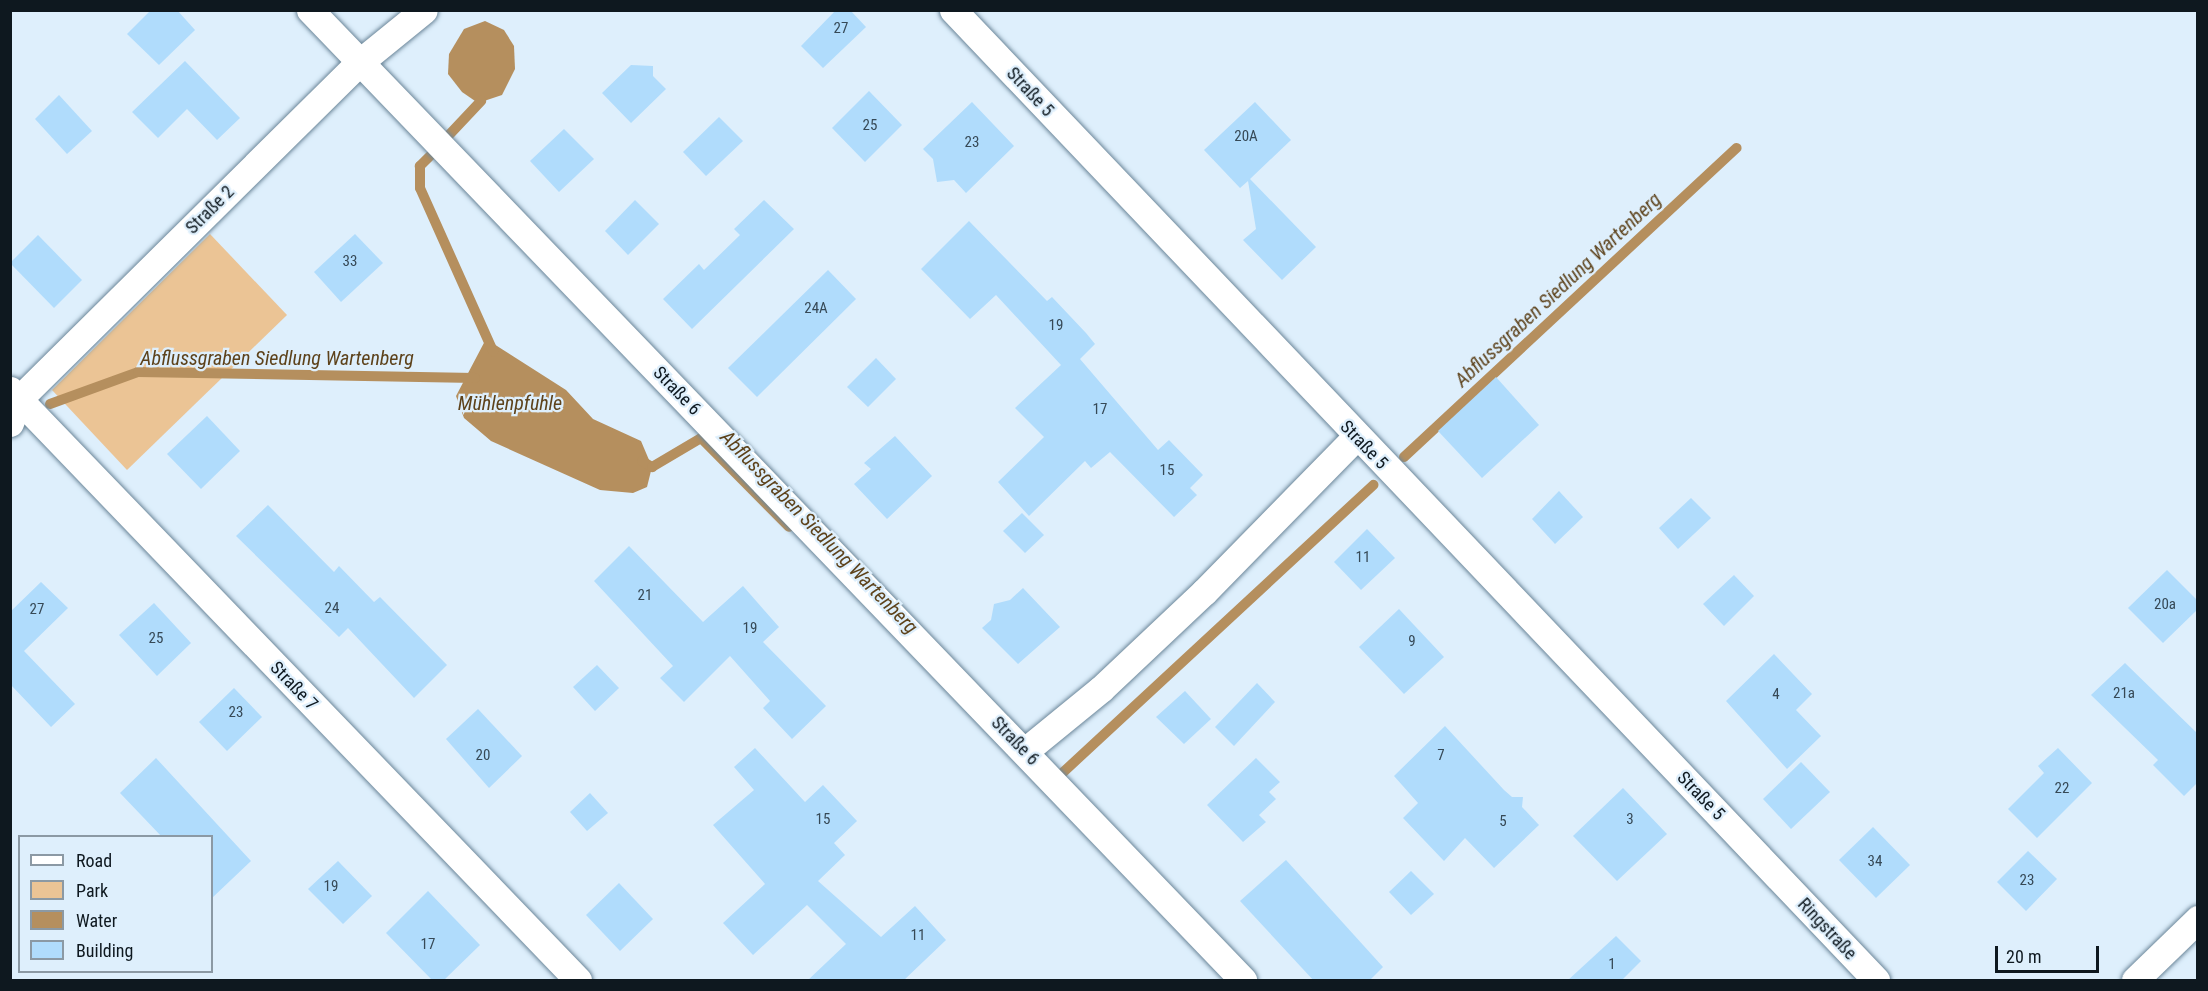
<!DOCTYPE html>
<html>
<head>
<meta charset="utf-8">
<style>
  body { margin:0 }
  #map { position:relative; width:2208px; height:991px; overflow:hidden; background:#deeffc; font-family:"Roboto Condensed",sans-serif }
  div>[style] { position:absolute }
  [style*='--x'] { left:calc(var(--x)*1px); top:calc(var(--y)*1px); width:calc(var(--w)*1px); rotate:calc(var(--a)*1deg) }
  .green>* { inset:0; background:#ebc495 }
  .water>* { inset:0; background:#b58f5e }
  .stream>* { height:10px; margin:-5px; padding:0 5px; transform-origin:5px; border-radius:5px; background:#b58f5e }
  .building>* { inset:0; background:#b0dcfc }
  .roads { filter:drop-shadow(0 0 2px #6b8699) drop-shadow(0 0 2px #6b8699) }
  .minor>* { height:27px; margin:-13.5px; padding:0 13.5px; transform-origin:13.5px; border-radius:13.5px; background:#fff }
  span { translate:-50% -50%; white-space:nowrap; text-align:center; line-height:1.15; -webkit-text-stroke:4.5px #deeffc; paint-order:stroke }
  .number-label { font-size:15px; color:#364956 }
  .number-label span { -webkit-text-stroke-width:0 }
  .street-label { font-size:18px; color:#0e181f }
  .water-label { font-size:20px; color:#5d421b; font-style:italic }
  .frame { position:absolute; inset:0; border:12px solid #0e181f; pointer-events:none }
  .legend { position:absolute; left:18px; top:835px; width:195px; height:138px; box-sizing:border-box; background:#deeffc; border:2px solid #8b99a4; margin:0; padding:8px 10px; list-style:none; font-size:18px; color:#0e181f }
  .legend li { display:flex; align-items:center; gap:12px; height:30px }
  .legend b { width:30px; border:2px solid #8b99a4 }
  .scale { position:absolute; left:1995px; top:946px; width:104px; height:27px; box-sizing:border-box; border:3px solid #0e181f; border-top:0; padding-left:8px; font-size:18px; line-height:21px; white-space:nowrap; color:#0e181f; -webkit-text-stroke:4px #deeffc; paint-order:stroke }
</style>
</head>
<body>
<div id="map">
  <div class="green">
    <div style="clip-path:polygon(210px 234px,287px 315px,127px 470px,52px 390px)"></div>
  </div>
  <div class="water">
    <div style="clip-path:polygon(485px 21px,504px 30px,514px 46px,515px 69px,502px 95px,478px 103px,462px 92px,448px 74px,449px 54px,464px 29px)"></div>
    <div style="clip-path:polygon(486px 339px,566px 390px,593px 419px,641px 441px,652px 467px,647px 487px,633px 493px,600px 490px,491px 441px,464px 418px,456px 396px)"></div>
  </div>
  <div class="stream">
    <div style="--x:449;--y:135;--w:47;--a:-46.7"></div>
    <div style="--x:431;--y:155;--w:16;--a:135"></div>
    <div style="--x:420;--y:166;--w:22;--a:90"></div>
    <div style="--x:420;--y:188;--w:179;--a:65.9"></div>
    <div style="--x:50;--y:404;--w:94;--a:-20"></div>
    <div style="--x:138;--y:372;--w:337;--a:1"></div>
    <div style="--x:1404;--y:457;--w:454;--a:-42.9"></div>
    <div style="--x:642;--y:461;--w:12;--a:31"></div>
    <div style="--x:652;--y:467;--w:57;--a:-30.6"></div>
    <div style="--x:701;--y:438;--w:125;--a:45.3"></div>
    <div style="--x:1058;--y:777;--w:430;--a:-42.8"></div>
  </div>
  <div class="building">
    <div style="clip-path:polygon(151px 10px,177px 10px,195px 30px,159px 65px,127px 34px)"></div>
    <div style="clip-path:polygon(836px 10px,850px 10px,866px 27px,823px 68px,801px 46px)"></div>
    <div style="clip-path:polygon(185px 61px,240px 118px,217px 140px,187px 109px,158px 138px,132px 112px)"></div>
    <div style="clip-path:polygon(631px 65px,653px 66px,653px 76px,666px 89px,631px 123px,602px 93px)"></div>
    <div style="clip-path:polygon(869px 91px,902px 125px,865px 162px,832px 128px)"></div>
    <div style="clip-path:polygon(59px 95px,92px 131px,67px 154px,35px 119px)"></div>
    <div style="clip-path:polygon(972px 102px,1014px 146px,966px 193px,954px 180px,937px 182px,933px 159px,923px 149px)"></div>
    <div style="clip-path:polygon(1255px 102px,1291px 140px,1250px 179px,1316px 247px,1282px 280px,1243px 240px,1256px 229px,1248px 181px,1240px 188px,1204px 150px)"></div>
    <div style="clip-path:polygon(719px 117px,743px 141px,706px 176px,683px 152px)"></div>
    <div style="clip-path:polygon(564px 129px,594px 159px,559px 192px,530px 161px)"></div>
    <div style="clip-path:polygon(635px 200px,659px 224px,628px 255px,605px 231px)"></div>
    <div style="clip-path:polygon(764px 200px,794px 229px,692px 329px,663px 299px,699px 264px,704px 270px,740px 235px,734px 229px)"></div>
    <div style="clip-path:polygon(969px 221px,1047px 301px,1052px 297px,1086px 333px,1095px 344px,1080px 359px,1158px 450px,1169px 440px,1203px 475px,1190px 488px,1197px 495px,1174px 517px,1110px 452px,1091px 468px,1085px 461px,1029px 516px,998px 482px,1044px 437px,1015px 408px,1061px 365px,996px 295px,970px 319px,921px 269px)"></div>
    <div style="clip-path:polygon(355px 234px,383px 263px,341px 302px,314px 272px)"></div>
    <div style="clip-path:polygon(38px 235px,82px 280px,54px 308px,10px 263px)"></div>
    <div style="clip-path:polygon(828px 270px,856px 299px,757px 397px,728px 368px)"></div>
    <div style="clip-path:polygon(876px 358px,896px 379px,868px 407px,847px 387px)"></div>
    <div style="clip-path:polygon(1496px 377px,1539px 425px,1482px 478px,1438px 431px)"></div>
    <div style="clip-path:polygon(207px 416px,240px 451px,201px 489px,167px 454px)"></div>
    <div style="clip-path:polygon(895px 436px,932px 476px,887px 519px,854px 484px,871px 469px,864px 463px)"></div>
    <div style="clip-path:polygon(1559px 491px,1583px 517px,1555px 544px,1532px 519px)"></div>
    <div style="clip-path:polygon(1691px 498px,1711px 518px,1678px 549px,1659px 528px)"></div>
    <div style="clip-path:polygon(268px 505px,334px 572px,339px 566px,374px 602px,380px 597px,447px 665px,414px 698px,348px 628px,339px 637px,236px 536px)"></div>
    <div style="clip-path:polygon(1022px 513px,1044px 535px,1025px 553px,1003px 531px)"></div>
    <div style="clip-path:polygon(1367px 529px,1395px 558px,1361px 590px,1334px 562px)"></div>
    <div style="clip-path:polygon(629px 546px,703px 622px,743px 586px,779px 627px,763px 642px,826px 706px,792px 739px,763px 708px,770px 701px,730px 656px,684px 702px,660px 678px,673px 666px,594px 581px)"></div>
    <div style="clip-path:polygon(2167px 570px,2198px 601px,2198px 609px,2163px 643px,2128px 608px)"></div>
    <div style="clip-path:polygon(1734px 575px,1754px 596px,1724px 626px,1703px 604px)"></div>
    <div style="clip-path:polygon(41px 582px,68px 608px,24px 651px,75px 704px,51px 727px,10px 684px,10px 612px)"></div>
    <div style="clip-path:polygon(1023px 588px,1060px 627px,1018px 664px,982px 628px,991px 620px,994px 604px,1010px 600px)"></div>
    <div style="clip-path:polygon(154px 603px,191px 643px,157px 676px,119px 635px)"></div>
    <div style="clip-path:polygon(1399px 609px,1444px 657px,1404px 694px,1359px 647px)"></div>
    <div style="clip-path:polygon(1774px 654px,1812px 694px,1796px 710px,1821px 736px,1787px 769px,1726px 701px)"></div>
    <div style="clip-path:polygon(2125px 663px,2198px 734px,2198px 782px,2184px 796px,2153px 765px,2158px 760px,2091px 695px)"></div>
    <div style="clip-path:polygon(597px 665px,619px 688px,595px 711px,573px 687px)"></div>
    <div style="clip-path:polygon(1257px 683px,1275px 702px,1234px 746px,1215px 727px)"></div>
    <div style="clip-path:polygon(234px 688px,262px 717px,227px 751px,199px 722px)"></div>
    <div style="clip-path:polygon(1185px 691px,1211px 719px,1184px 744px,1156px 717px)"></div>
    <div style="clip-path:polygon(478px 709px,522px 756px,489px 788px,446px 739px)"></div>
    <div style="clip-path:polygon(1445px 726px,1504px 790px,1512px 797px,1523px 797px,1522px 807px,1539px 825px,1494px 868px,1465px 838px,1444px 861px,1403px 818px,1418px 803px,1394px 776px)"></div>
    <div style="clip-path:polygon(755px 748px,805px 802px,823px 785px,857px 821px,834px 843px,845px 855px,818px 881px,881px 937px,915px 906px,946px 940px,903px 981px,807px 981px,846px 944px,807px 905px,753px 955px,723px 923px,765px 884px,713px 825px,754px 790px,734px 767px)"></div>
    <div style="clip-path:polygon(2058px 748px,2092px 783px,2037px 838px,2008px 809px,2044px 773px,2038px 766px)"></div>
    <div style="clip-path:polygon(156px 758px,251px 861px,212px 898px,212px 837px,162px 837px,120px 793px)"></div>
    <div style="clip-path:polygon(1256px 758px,1280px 782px,1269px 792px,1276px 799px,1259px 815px,1266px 822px,1243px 842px,1207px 805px)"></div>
    <div style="clip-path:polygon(1801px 762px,1830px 792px,1791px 829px,1763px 799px)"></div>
    <div style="clip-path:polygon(1623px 788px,1667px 834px,1617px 881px,1573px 836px)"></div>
    <div style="clip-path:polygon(590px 793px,608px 813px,587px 831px,570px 812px)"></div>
    <div style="clip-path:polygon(1873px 827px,1910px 865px,1876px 898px,1839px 860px)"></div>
    <div style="clip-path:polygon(2028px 851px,2057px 879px,2026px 911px,1997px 882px)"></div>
    <div style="clip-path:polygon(1286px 860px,1383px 967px,1369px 981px,1314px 981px,1240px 901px)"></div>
    <div style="clip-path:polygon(338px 861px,372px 896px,343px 924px,308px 889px)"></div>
    <div style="clip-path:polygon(1411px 871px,1434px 894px,1411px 915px,1389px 892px)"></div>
    <div style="clip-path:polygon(619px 883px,653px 919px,620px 951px,586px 915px)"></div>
    <div style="clip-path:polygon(428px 891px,480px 945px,443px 981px,433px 981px,386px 933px)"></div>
    <div style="clip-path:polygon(1616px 936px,1641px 961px,1621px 981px,1567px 981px)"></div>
  </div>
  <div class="roads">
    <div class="minor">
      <div style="--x:310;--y:10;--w:1346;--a:46.11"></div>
      <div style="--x:953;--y:10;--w:1339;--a:46.42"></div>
      <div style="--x:10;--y:390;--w:819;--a:46.09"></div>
      <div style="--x:10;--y:423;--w:26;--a:-69"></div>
      <div style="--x:19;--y:399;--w:479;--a:-44.7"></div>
      <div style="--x:360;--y:62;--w:82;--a:-39.1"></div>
      <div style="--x:1025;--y:751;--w:98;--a:-39.2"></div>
      <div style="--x:1101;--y:689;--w:141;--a:-43.3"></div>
      <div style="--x:1204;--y:592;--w:217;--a:-45.6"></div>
      <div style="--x:2135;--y:980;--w:88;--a:-44.1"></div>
    </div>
  </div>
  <div class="number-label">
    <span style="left:841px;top:29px">27</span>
    <span style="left:870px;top:126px">25</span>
    <span style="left:1246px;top:137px">20A</span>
    <span style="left:972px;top:143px">23</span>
    <span style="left:350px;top:262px">33</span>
    <span style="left:816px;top:309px">24A</span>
    <span style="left:1056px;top:326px">19</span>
    <span style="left:1100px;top:410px">17</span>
    <span style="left:1167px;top:471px">15</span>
    <span style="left:1363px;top:558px">11</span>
    <span style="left:645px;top:596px">21</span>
    <span style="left:2165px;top:605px">20a</span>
    <span style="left:332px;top:609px">24</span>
    <span style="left:37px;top:610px">27</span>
    <span style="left:750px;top:629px">19</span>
    <span style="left:156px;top:639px">25</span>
    <span style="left:1412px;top:642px">9</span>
    <span style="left:2124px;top:694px">21a</span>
    <span style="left:1776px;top:695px">4</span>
    <span style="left:236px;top:713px">23</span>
    <span style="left:483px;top:756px">20</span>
    <span style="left:1441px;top:756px">7</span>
    <span style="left:2062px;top:789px">22</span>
    <span style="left:823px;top:820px">15</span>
    <span style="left:1630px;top:820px">3</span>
    <span style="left:1503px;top:822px">5</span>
    <span style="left:1875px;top:862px">34</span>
    <span style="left:2027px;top:881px">23</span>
    <span style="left:331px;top:887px">19</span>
    <span style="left:918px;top:936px">11</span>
    <span style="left:428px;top:945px">17</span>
    <span style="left:1612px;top:965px">1</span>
  </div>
  <div class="street-label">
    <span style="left:1030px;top:92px;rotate:47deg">Straße 5</span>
    <span style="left:210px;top:210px;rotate:-45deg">Straße 2</span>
    <span style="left:677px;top:391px;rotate:46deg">Straße 6</span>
    <span style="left:1364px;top:445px;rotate:46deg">Straße 5</span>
    <span style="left:294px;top:686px;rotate:46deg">Straße 7</span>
    <span style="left:1015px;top:741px;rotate:46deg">Straße 6</span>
    <span style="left:1701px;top:796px;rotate:46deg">Straße 5</span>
    <span style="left:1827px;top:929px;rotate:47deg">Ringstraße</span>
  </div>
  <div class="water-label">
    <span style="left:1558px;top:290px;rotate:-43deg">Abflussgraben Siedlung Wartenberg</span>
    <span style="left:277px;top:358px">Abflussgraben Siedlung Wartenberg</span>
    <span style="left:510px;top:403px">Mühlenpfuhle</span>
    <span style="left:819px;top:532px;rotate:46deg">Abflussgraben Siedlung Wartenberg</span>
  </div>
  <div class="frame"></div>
  <ul class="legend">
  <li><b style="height:8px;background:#fff"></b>Road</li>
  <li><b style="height:16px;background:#ebc495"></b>Park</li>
  <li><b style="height:16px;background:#b58f5e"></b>Water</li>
  <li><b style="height:16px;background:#b0dcfc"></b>Building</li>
  </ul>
  <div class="scale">20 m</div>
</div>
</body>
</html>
